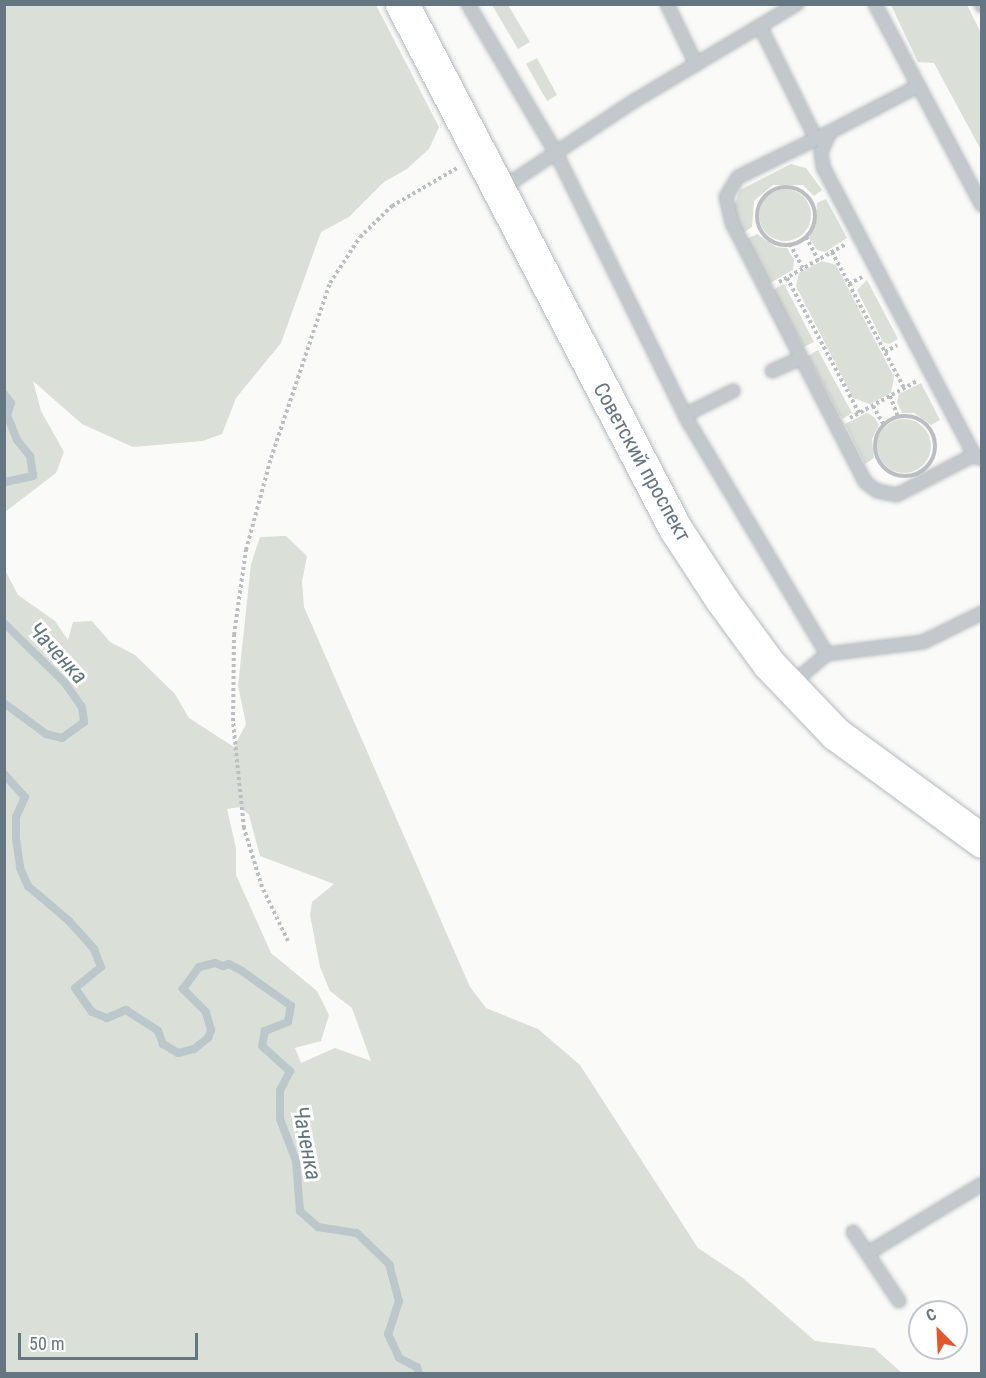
<!DOCTYPE html>
<html>
<head>
<meta charset="utf-8">
<style>
  body { margin:0 }
  #map { position:relative; width:986px; height:1378px; overflow:hidden; background:#fafaf8; font-family:"Roboto Condensed",sans-serif }
  div>[style] { position:absolute }
  [style*='--x'] { left:calc(var(--x)*1px); top:calc(var(--y)*1px); width:calc(var(--w)*1px); rotate:calc(var(--a)*1deg) }
  .green>* { inset:0; background:#dadfd7 }
  .round { border-radius:50% }
  .stream>* { height:8px; margin:-4px; padding:0 4px; transform-origin:4px; border-radius:4px; background:#bbc7cb }
  .path>* { height:4px; margin-top:-2px; transform-origin:0; background:repeating-linear-gradient(90deg,#bbbfc2 0 3px,transparent 0 6px) }
  .path>.ring { margin:-2px; padding:0; box-sizing:content-box; background:none; border:4px solid #bbbfc2; border-radius:50% }
  .roads { filter:drop-shadow(0 0 2px #b3babf) drop-shadow(0 0 2px #b3babf) }
  .lane>* { height:12px; margin:-6px; padding:0 6px; transform-origin:6px; border-radius:6px; background:#c3c8cc }
  .secondary>* { height:33px; margin:-16.5px; padding:0 16.5px; transform-origin:16.5px; border-radius:16.5px; background:#fff }
  span { translate:-50% -50%; white-space:nowrap; text-align:center; line-height:1.15; -webkit-text-stroke:6px #fff; paint-order:stroke }
  .street-label { font-size:21px; color:#657683 }
  .water-label { font-size:22px; color:#60757c; font-style:italic }
  .frame { position:absolute; inset:0; border:6px solid #657683; pointer-events:none }
  .north { position:absolute; left:908px; top:1300px; width:60px; height:60px; box-sizing:border-box; background:#fff; border:2px solid #c1c8cd; border-radius:50%; rotate:336deg; font-size:16px; font-weight:700; line-height:24px; text-align:center; color:#657683 }
  .north::after { content:''; display:block; margin:auto; width:21px; height:27px; background:#e4572e; clip-path:polygon(50% 0,100% 100%,50% 72%,0 100%) }
  .scale { position:absolute; left:18px; top:1333px; width:180px; height:27px; box-sizing:border-box; border:3px solid #657683; border-top:0; padding-left:8px; font-size:18px; line-height:21px; white-space:nowrap; color:#657683; -webkit-text-stroke:4px #fff; paint-order:stroke }
</style>
</head>
<body>
<div id="map">
  <div class="green">
    <div style="clip-path:polygon(4px 5px,376px 5px,439px 127px,429px 149px,407px 169px,384px 182px,349px 217px,321px 232px,281px 343px,236px 398px,222px 434px,203px 441px,133px 447px,82px 424px,33px 381px,41px 411px,64px 452px,56px 473px,5px 512px)"></div>
    <div style="clip-path:polygon(492px 5px,508px 5px,530px 42px,518px 49px)"></div>
    <div style="clip-path:polygon(891px 5px,967px 5px,981px 33px,981px 150px,934px 63px,918px 62px)"></div>
    <div style="clip-path:polygon(537px 58px,557px 95px,547px 101px,526px 64px)"></div>
    <div style="clip-path:polygon(791px 164px,806px 168px,822px 190px,814px 196px,803px 185px,773px 185px,754px 201px,752px 227px,743px 233px,733px 208px,740px 190px)"></div>
    <div class="round" style="left:759px;top:189px;width:52px;height:52px"></div>
    <div style="clip-path:polygon(826px 199px,847px 238px,825px 252px,817px 250px,809px 238px,816px 224px,817px 203px)"></div>
    <div style="clip-path:polygon(757px 234px,776px 247px,787px 248px,794px 260px,793px 270px,770px 283px,747px 239px)"></div>
    <div style="clip-path:polygon(822px 261px,836px 265px,894px 377px,891px 393px,870px 404px,853px 398px,796px 286px,799px 273px)"></div>
    <div style="clip-path:polygon(867px 280px,898px 339px,889px 344px,883px 342px,857px 290px)"></div>
    <div style="clip-path:polygon(784px 284px,814px 342px,804px 347px,773px 290px)"></div>
    <div style="clip-path:polygon(818px 350px,852px 413px,842px 419px,808px 356px)"></div>
    <div style="clip-path:polygon(921px 383px,940px 420px,931px 425px,914px 413px,902px 413px,897px 402px,899px 394px)"></div>
    <div style="clip-path:polygon(867px 413px,874px 417px,879px 425px,872px 439px,874px 458px,865px 464px,845px 424px)"></div>
    <div class="round" style="left:877px;top:419px;width:54px;height:54px"></div>
    <div style="clip-path:polygon(evenodd,286px 536px,307px 556px,302px 581px,304px 607px,470px 987px,486px 1008px,538px 1029px,580px 1065px,698px 1248px,743px 1278px,815px 1341px,874px 1348px,902px 1373px,5px 1373px,5px 570px,18px 595px,55px 621px,68px 640px,73px 622px,92px 621px,110px 642px,135px 655px,175px 694px,189px 718px,234px 747px,246px 724px,238px 686px,251px 564px,260px 537px,286px 536px,240px 807px,249px 815px,260px 856px,334px 884px,312px 902px,310px 915px,320px 967px,330px 991px,352px 1008px,371px 1061px,335px 1048px,301px 1063px,295px 1048px,321px 1041px,329px 1015px,317px 991px,271px 953px,236px 875px,236px 848px,227px 809px,240px 807px)"></div>
  </div>
  <div class="stream">
    <div style="--x:4;--y:394;--w:11;--a:52"></div>
    <div style="--x:11;--y:403;--w:13;--a:108"></div>
    <div style="--x:7;--y:415;--w:27;--a:68"></div>
    <div style="--x:17;--y:440;--w:21;--a:51"></div>
    <div style="--x:30;--y:456;--w:20;--a:81"></div>
    <div style="--x:33;--y:476;--w:30;--a:168"></div>
    <div style="--x:4;--y:623;--w:86;--a:44.5"></div>
    <div style="--x:65;--y:683;--w:29;--a:55"></div>
    <div style="--x:82;--y:707;--w:15;--a:82"></div>
    <div style="--x:84;--y:722;--w:27;--a:144"></div>
    <div style="--x:62;--y:738;--w:16;--a:-166"></div>
    <div style="--x:46;--y:734;--w:52;--a:-143.6"></div>
    <div style="--x:4;--y:774;--w:31;--a:48"></div>
    <div style="--x:25;--y:797;--w:22;--a:114"></div>
    <div style="--x:16;--y:817;--w:21;--a:90"></div>
    <div style="--x:16;--y:838;--w:30;--a:82"></div>
    <div style="--x:20;--y:868;--w:20;--a:66"></div>
    <div style="--x:28;--y:886;--w:54;--a:40.5"></div>
    <div style="--x:69;--y:921;--w:38;--a:48"></div>
    <div style="--x:94;--y:949;--w:19;--a:69"></div>
    <div style="--x:101;--y:967;--w:33;--a:141"></div>
    <div style="--x:75;--y:988;--w:29;--a:55"></div>
    <div style="--x:92;--y:1012;--w:16;--a:22"></div>
    <div style="--x:107;--y:1018;--w:21;--a:-23"></div>
    <div style="--x:126;--y:1010;--w:38;--a:33"></div>
    <div style="--x:158;--y:1031;--w:14;--a:69"></div>
    <div style="--x:163;--y:1044;--w:17;--a:31"></div>
    <div style="--x:178;--y:1053;--w:16;--a:-14"></div>
    <div style="--x:194;--y:1049;--w:18;--a:-38"></div>
    <div style="--x:208;--y:1038;--w:9;--a:-69"></div>
    <div style="--x:211;--y:1030;--w:19;--a:-106"></div>
    <div style="--x:206;--y:1012;--w:33;--a:-135"></div>
    <div style="--x:183;--y:989;--w:27;--a:-54"></div>
    <div style="--x:199;--y:967;--w:16;--a:-14"></div>
    <div style="--x:215;--y:963;--w:9;--a:21"></div>
    <div style="--x:223;--y:966;--w:6;--a:-18"></div>
    <div style="--x:229;--y:964;--w:15;--a:28"></div>
    <div style="--x:242;--y:971;--w:60;--a:35.5"></div>
    <div style="--x:291;--y:1006;--w:16;--a:101"></div>
    <div style="--x:288;--y:1022;--w:25;--a:159"></div>
    <div style="--x:265;--y:1031;--w:15;--a:101"></div>
    <div style="--x:262;--y:1046;--w:38;--a:42"></div>
    <div style="--x:290;--y:1071;--w:22;--a:117"></div>
    <div style="--x:280;--y:1091;--w:28;--a:90"></div>
    <div style="--x:280;--y:1119;--w:45;--a:69.1"></div>
    <div style="--x:296;--y:1161;--w:50;--a:85.4"></div>
    <div style="--x:300;--y:1211;--w:24;--a:42"></div>
    <div style="--x:318;--y:1227;--w:39;--a:9"></div>
    <div style="--x:357;--y:1233;--w:45;--a:44.1"></div>
    <div style="--x:389;--y:1264;--w:38;--a:75"></div>
    <div style="--x:399;--y:1301;--w:35;--a:108"></div>
    <div style="--x:388;--y:1334;--w:26;--a:65"></div>
    <div style="--x:399;--y:1358;--w:20;--a:27"></div>
    <div style="--x:417;--y:1367;--w:7;--a:74"></div>
  </div>
  <div class="path">
    <div class="ring" style="left:757px;top:187px;width:54px;height:54px"></div>
    <div style="--x:806;--y:237;--w:26;--a:62"></div>
    <div style="--x:790;--y:244;--w:27;--a:62"></div>
    <div style="--x:832;--y:252;--w:154;--a:62.1"></div>
    <div style="--x:787;--y:278;--w:153;--a:61.9"></div>
    <div style="--x:779;--y:282;--w:77;--a:-29.6"></div>
    <div style="--x:849;--y:284;--w:15;--a:-28"></div>
    <div style="--x:885;--y:352;--w:14;--a:-30"></div>
    <div style="--x:890;--y:396;--w:22;--a:69"></div>
    <div style="--x:873;--y:406;--w:22;--a:60"></div>
    <div class="ring" style="left:875px;top:416px;width:56px;height:56px"></div>
    <div style="--x:850;--y:418;--w:77;--a:-28.9"></div>
    <div style="--x:288;--y:941;--w:60;--a:-115.7"></div>
    <div style="--x:262;--y:887;--w:62;--a:-107"></div>
    <div style="--x:244;--y:828;--w:108;--a:-95.9"></div>
    <div style="--x:233;--y:721;--w:86;--a:-89.3"></div>
    <div style="--x:234;--y:635;--w:86;--a:-82"></div>
    <div style="--x:246;--y:550;--w:95;--a:-74.8"></div>
    <div style="--x:271;--y:458;--w:185;--a:-71.4"></div>
    <div style="--x:330;--y:283;--w:55;--a:-56.9"></div>
    <div style="--x:360;--y:237;--w:45;--a:-44.1"></div>
    <div style="--x:392;--y:206;--w:75;--a:-30.3"></div>
  </div>
  <div class="roads">
    <div class="lane">
      <div style="--x:468;--y:4;--w:173;--a:59.4"></div>
      <div style="--x:556;--y:153;--w:299;--a:63.8"></div>
      <div style="--x:688;--y:421;--w:271;--a:59.2"></div>
      <div style="--x:827;--y:654;--w:48;--a:140"></div>
      <div style="--x:667;--y:4;--w:67;--a:64.2"></div>
      <div style="--x:875;--y:4;--w:228;--a:62"></div>
      <div style="--x:981;--y:4;--w:2;--a:63"></div>
      <div style="--x:760;--y:26;--w:126;--a:63.6"></div>
      <div style="--x:918;--y:86;--w:99;--a:152.4"></div>
      <div style="--x:830;--y:132;--w:22;--a:114"></div>
      <div style="--x:821;--y:152;--w:15;--a:82"></div>
      <div style="--x:823;--y:167;--w:325;--a:62.3"></div>
      <div style="--x:974;--y:455;--w:6;--a:31"></div>
      <div style="--x:830;--y:132;--w:102;--a:153.9"></div>
      <div style="--x:738;--y:177;--w:23;--a:121"></div>
      <div style="--x:726;--y:197;--w:27;--a:77"></div>
      <div style="--x:732;--y:223;--w:291;--a:62.8"></div>
      <div style="--x:865;--y:482;--w:15;--a:37"></div>
      <div style="--x:877;--y:491;--w:20;--a:11"></div>
      <div style="--x:897;--y:495;--w:87;--a:-27.5"></div>
      <div style="--x:501;--y:189;--w:159;--a:-33.5"></div>
      <div style="--x:634;--y:101;--w:190;--a:-30.8"></div>
      <div style="--x:772;--y:371;--w:32;--a:-24"></div>
      <div style="--x:685;--y:415;--w:54;--a:-26.6"></div>
      <div style="--x:827;--y:654;--w:97;--a:-7.1"></div>
      <div style="--x:923;--y:642;--w:66;--a:-26.2"></div>
      <div style="--x:853;--y:1232;--w:83;--a:56.3"></div>
      <div style="--x:868;--y:1253;--w:133;--a:-31.2"></div>
    </div>
    <div class="secondary">
      <div style="--x:402;--y:4;--w:591;--a:62.48"></div>
      <div style="--x:675;--y:528;--w:86;--a:56.9"></div>
      <div style="--x:722;--y:600;--w:79;--a:53.7"></div>
      <div style="--x:769;--y:664;--w:97;--a:46.3"></div>
      <div style="--x:836;--y:734;--w:181;--a:36.2"></div>
    </div>
  </div>
  <div class="street-label">
    <span style="left:642px;top:462px;rotate:61deg">Советский проспект</span>
  </div>
  <div class="water-label">
    <span style="left:58px;top:653px;rotate:47deg">Чаченка</span>
    <span style="left:307px;top:1143px;rotate:79deg">Чаченка</span>
  </div>
  <div class="frame"></div>
  <div class="north">С</div>
  <div class="scale">50 m</div>
</div>
</body>
</html>
